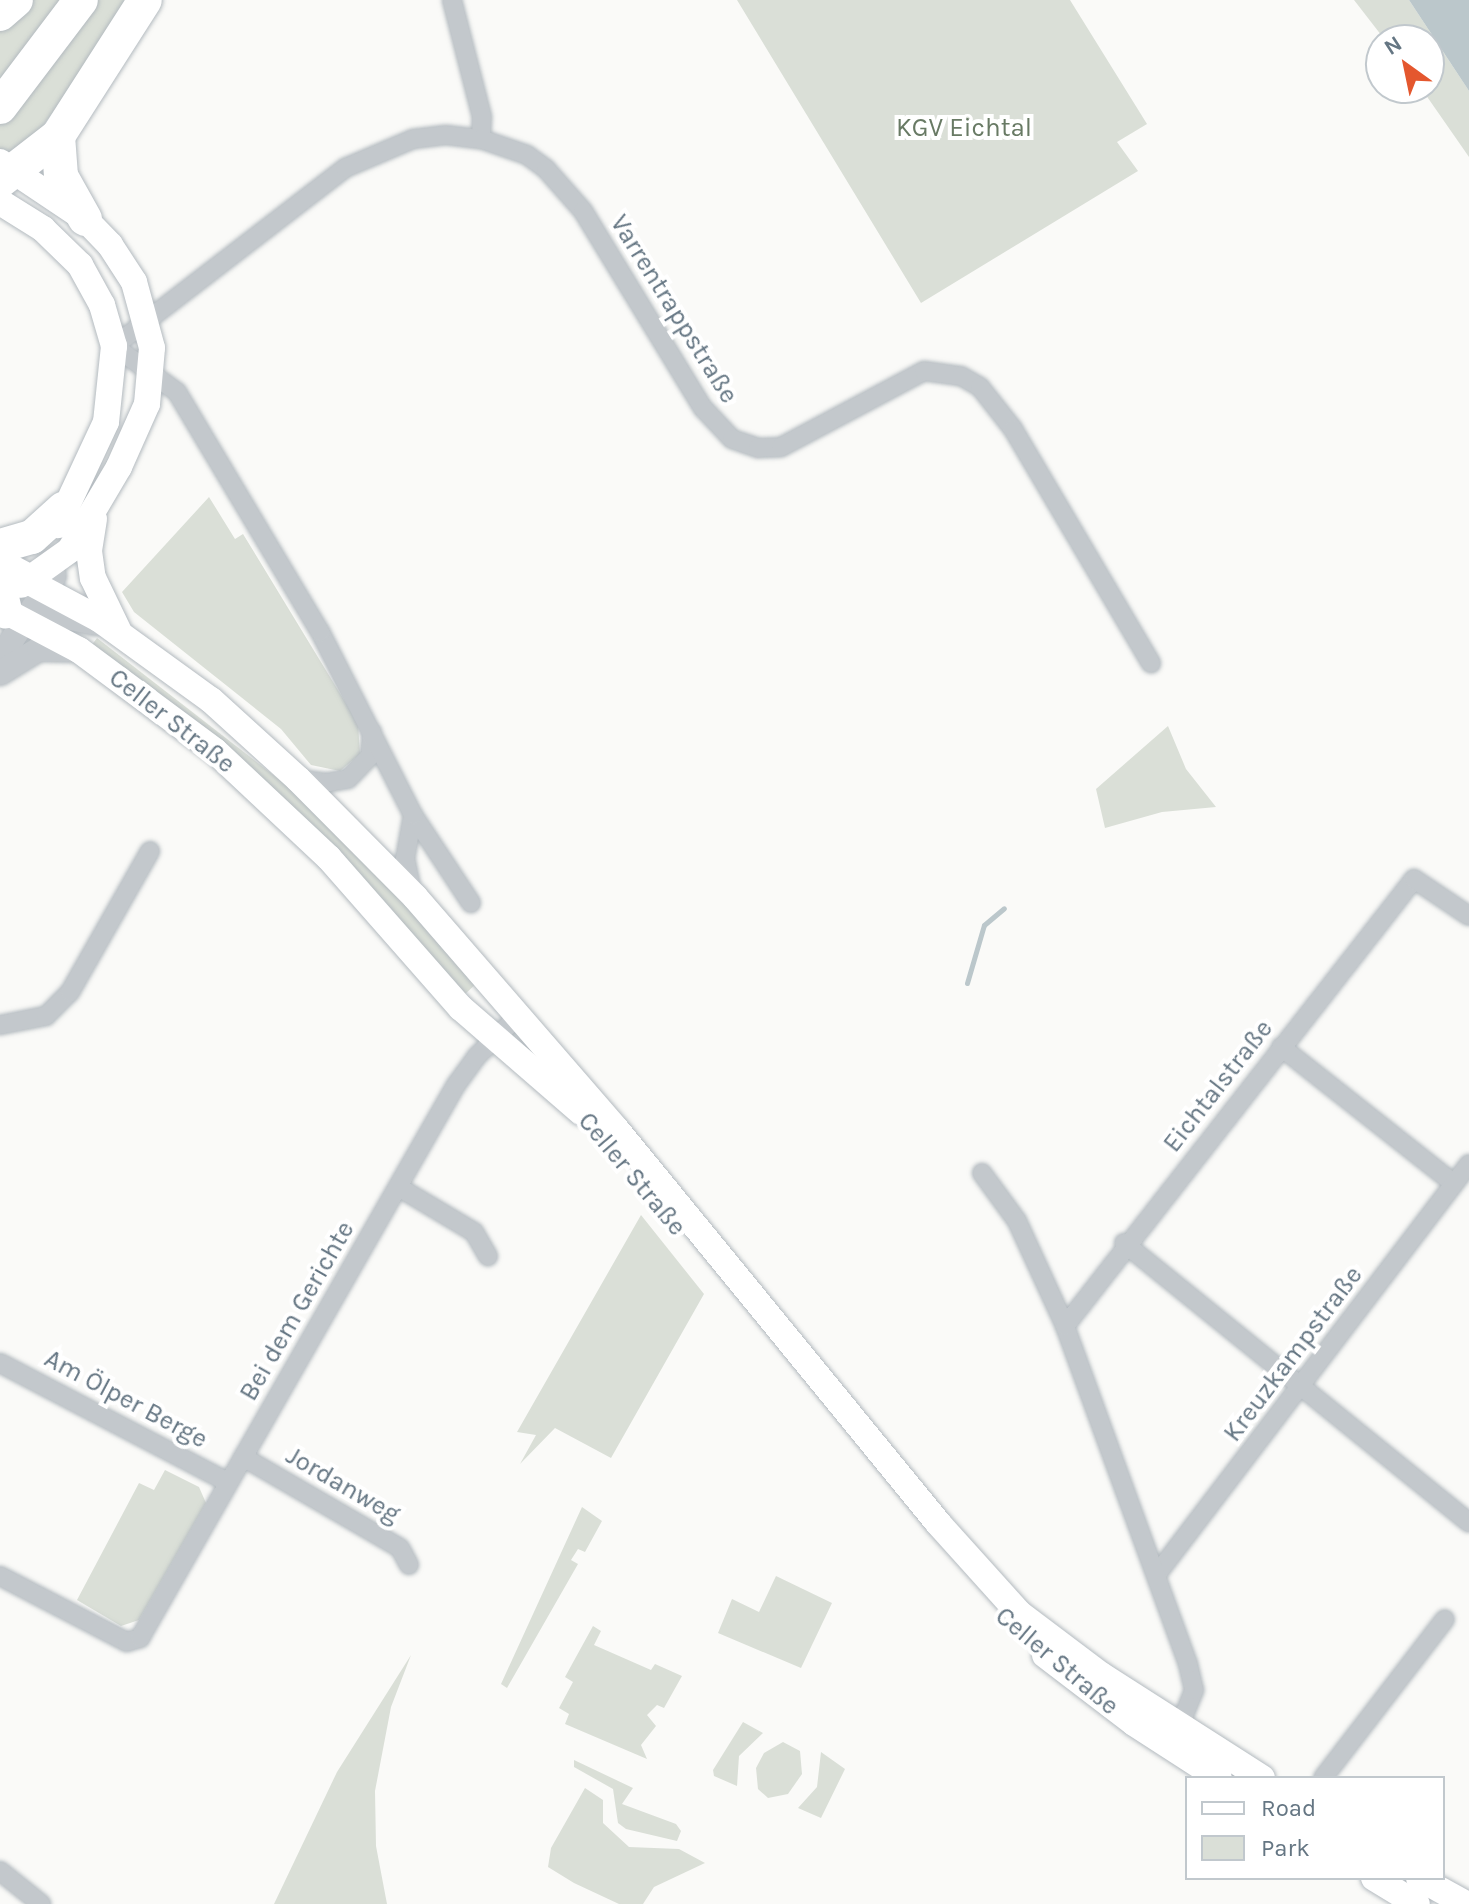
<!DOCTYPE html>
<html>
<head>
<meta charset="utf-8">
<style>
  body { margin:0 }
  #map { position:relative; width:1469px; height:1904px; overflow:hidden; background:#fafaf8; font-family:Karla,sans-serif }
  div>[style] { position:absolute }
  [style*='--x'] { left:calc(var(--x)*1px); top:calc(var(--y)*1px); width:calc(var(--w)*1px); rotate:calc(var(--a)*1deg) }
  .green>* { inset:0; background:#dadfd7 }
  .water>* { inset:0; background:#bbc7cb }
  .stream>* { height:5px; margin:-2.5px; padding:0 2.5px; transform-origin:2.5px; border-radius:2.5px; background:#bbc7cb }
  .roads { filter:drop-shadow(0 0 2px #b3babf) drop-shadow(0 0 2px #b3babf) }
  .minor>* { height:18px; margin:-9px; padding:0 9px; transform-origin:9px; border-radius:9px; background:#c3c8cc }
  .tertiary>* { height:24px; margin:-12px; padding:0 12px; transform-origin:12px; border-radius:12px; background:#c3c8cc }
  .secondary>* { height:26px; margin:-13px; padding:0 13px; transform-origin:13px; border-radius:13px; background:#fff }
  .motorway>* { height:34px; margin:-17px; padding:0 17px; transform-origin:17px; border-radius:17px; background:#fff }
  span { translate:-50% -50%; white-space:nowrap; text-align:center; line-height:1.15; -webkit-text-stroke:8px #fff; paint-order:stroke }
  .park-label { font-size:26px; color:#687a64 }
  .street-label { font-size:26px; color:#657683 }
  .legend { position:absolute; left:1185px; top:1776px; width:260px; height:104px; box-sizing:border-box; background:#fff; border:2px solid #c1c8cd; margin:0; padding:10px 14px; list-style:none; font-size:24px; color:#657683 }
  .legend li { display:flex; align-items:center; gap:16px; height:40px }
  .legend b { width:40px; border:2px solid #c1c8cd }
  .north { position:absolute; left:1365px; top:24px; width:80px; height:80px; box-sizing:border-box; background:#fff; border:2px solid #c1c8cd; border-radius:50%; rotate:327deg; font-size:22px; font-weight:700; line-height:32px; text-align:center; color:#657683 }
  .north::after { content:''; display:block; margin:auto; width:28px; height:36px; background:#e4572e; clip-path:polygon(50% 0,100% 100%,50% 72%,0 100%) }
</style>
</head>
<body>
<div id="map">
  <div class="green">
    <div style="clip-path:polygon(0 0,136px 0,0 184px)"></div>
    <div style="clip-path:polygon(737px 0,1070px 0,1147px 124px,1117px 142px,1138px 171px,921px 303px)"></div>
    <div style="clip-path:polygon(1354px 0,1409px 0,1469px 91px,1469px 157px,1421px 88px,1429px 88px,1429px 40px,1385px 40px)"></div>
    <div style="clip-path:polygon(209px 497px,235px 539px,243px 534px,358px 723px,360px 754px,340px 771px,311px 765px,281px 729px,134px 612px,122px 592px)"></div>
    <div style="clip-path:polygon(97px 638px,299px 795px,478px 982px,463px 996px,91px 646px)"></div>
    <div style="clip-path:polygon(1168px 726px,1186px 769px,1216px 807px,1162px 812px,1105px 828px,1096px 789px)"></div>
    <div style="clip-path:polygon(641px 1215px,704px 1294px,611px 1458px,555px 1428px,520px 1464px,536px 1435px,517px 1432px)"></div>
    <div style="clip-path:polygon(165px 1470px,199px 1487px,206px 1503px,139px 1620px,121px 1626px,77px 1600px,139px 1483px,154px 1490px)"></div>
    <div style="clip-path:polygon(582px 1507px,602px 1521px,585px 1552px,578px 1549px,571px 1560px,578px 1564px,507px 1688px,501px 1684px)"></div>
    <div style="clip-path:polygon(776px 1576px,832px 1603px,801px 1668px,718px 1633px,732px 1599px,759px 1612px)"></div>
    <div style="clip-path:polygon(593px 1626px,601px 1631px,594px 1645px,651px 1670px,655px 1664px,682px 1676px,664px 1708px,657px 1705px,647px 1715px,656px 1726px,641px 1745px,647px 1759px,565px 1724px,569px 1714px,559px 1708px,573px 1682px,565px 1677px)"></div>
    <div style="clip-path:polygon(411px 1655px,391px 1707px,375px 1791px,376px 1846px,387px 1904px,274px 1904px,337px 1772px)"></div>
    <div style="clip-path:polygon(743px 1722px,763px 1733px,739px 1756px,737px 1786px,714px 1776px,713px 1770px)"></div>
    <div style="clip-path:polygon(783px 1742px,800px 1751px,802px 1774px,788px 1794px,768px 1798px,758px 1789px,756px 1768px,764px 1753px)"></div>
    <div style="clip-path:polygon(821px 1752px,845px 1769px,821px 1818px,798px 1808px,817px 1787px)"></div>
    <div style="clip-path:polygon(574px 1760px,633px 1788px,622px 1804px,676px 1824px,681px 1831px,677px 1841px,626px 1829px,618px 1823px,613px 1789px,574px 1767px)"></div>
    <div style="clip-path:polygon(585px 1788px,603px 1800px,603px 1823px,629px 1847px,679px 1849px,705px 1863px,654px 1887px,643px 1904px,619px 1904px,574px 1883px,548px 1867px,551px 1848px)"></div>
  </div>
  <div class="water">
    <div style="clip-path:polygon(1409px 0,1469px 0,1469px 91px)"></div>
  </div>
  <div class="stream">
    <div style="--x:967;--y:983;--w:60;--a:-73.7"></div>
    <div style="--x:984;--y:925;--w:26;--a:-40"></div>
  </div>
  <div class="roads">
    <div class="minor">
      <div style="--x:452;--y:0;--w:121;--a:75.6"></div>
      <div style="--x:482;--y:117;--w:22;--a:93"></div>
      <div style="--x:298;--y:779;--w:27;--a:8"></div>
      <div style="--x:325;--y:783;--w:23;--a:-10"></div>
      <div style="--x:348;--y:779;--w:32;--a:-46"></div>
      <div style="--x:370;--y:756;--w:24;--a:-85"></div>
      <div style="--x:412;--y:891;--w:33;--a:-102"></div>
      <div style="--x:405;--y:859;--w:45;--a:-79.7"></div>
      <div style="--x:471;--y:903;--w:105;--a:-123.4"></div>
      <div style="--x:413;--y:815;--w:205;--a:-116.9"></div>
      <div style="--x:320;--y:632;--w:279;--a:-120.8"></div>
      <div style="--x:177;--y:392;--w:78;--a:-143.9"></div>
      <div style="--x:114;--y:346;--w:292;--a:-37.6"></div>
      <div style="--x:345;--y:168;--w:74;--a:-23.1"></div>
      <div style="--x:413;--y:139;--w:33;--a:-7"></div>
      <div style="--x:446;--y:135;--w:35;--a:7"></div>
      <div style="--x:481;--y:139;--w:49;--a:19.2"></div>
      <div style="--x:527;--y:155;--w:24;--a:36"></div>
      <div style="--x:546;--y:169;--w:56;--a:48.6"></div>
      <div style="--x:583;--y:211;--w:231;--a:58.7"></div>
      <div style="--x:703;--y:408;--w:42;--a:46.9"></div>
      <div style="--x:732;--y:439;--w:28;--a:19"></div>
      <div style="--x:758;--y:448;--w:23;--a:-2"></div>
      <div style="--x:781;--y:447;--w:162;--a:-28"></div>
      <div style="--x:924;--y:371;--w:37;--a:8"></div>
      <div style="--x:961;--y:376;--w:22;--a:30"></div>
      <div style="--x:980;--y:387;--w:53;--a:51.8"></div>
      <div style="--x:1013;--y:429;--w:272;--a:59.5"></div>
      <div style="--x:0;--y:1025;--w:47;--a:-11.1"></div>
      <div style="--x:46;--y:1016;--w:34;--a:-45"></div>
      <div style="--x:70;--y:992;--w:162;--a:-60.4"></div>
      <div style="--x:1281;--y:1047;--w:219;--a:38.3"></div>
      <div style="--x:982;--y:1173;--w:59;--a:53.9"></div>
      <div style="--x:1017;--y:1221;--w:115;--a:65.4"></div>
      <div style="--x:400;--y:1188;--w:86;--a:30.7"></div>
      <div style="--x:474;--y:1232;--w:28;--a:60"></div>
      <div style="--x:1124;--y:1243;--w:444;--a:39"></div>
      <div style="--x:0;--y:1363;--w:257;--a:27.6"></div>
      <div style="--x:243;--y:1457;--w:181;--a:30.1"></div>
      <div style="--x:400;--y:1548;--w:19;--a:62"></div>
      <div style="--x:1157;--y:1574;--w:515;--a:-52.73"></div>
      <div style="--x:0;--y:1576;--w:143;--a:27.5"></div>
      <div style="--x:127;--y:1642;--w:14;--a:-17"></div>
      <div style="--x:140;--y:1638;--w:637;--a:-60.26"></div>
      <div style="--x:456;--y:1085;--w:34;--a:-54"></div>
      <div style="--x:476;--y:1057;--w:59;--a:-44.3"></div>
      <div style="--x:1180;--y:1725;--w:38;--a:-68"></div>
      <div style="--x:1194;--y:1690;--w:27;--a:-103"></div>
      <div style="--x:1188;--y:1664;--w:360;--a:-110"></div>
      <div style="--x:1065;--y:1326;--w:567;--a:-52.02"></div>
      <div style="--x:1414;--y:879;--w:66;--a:33.9"></div>
      <div style="--x:1323;--y:1778;--w:200;--a:-52.5"></div>
      <div style="--x:0;--y:1871;--w:53;--a:38.8"></div>
    </div>
    <div class="tertiary">
      <div style="--x:17;--y:618;--w:34;--a:-7"></div>
      <div style="--x:51;--y:614;--w:45;--a:11.6"></div>
      <div style="--x:0;--y:658;--w:98;--a:-56.6"></div>
      <div style="--x:0;--y:673;--w:46;--a:-31.6"></div>
      <div style="--x:39;--y:649;--w:39;--a:1"></div>
    </div>
    <div class="secondary">
      <div style="--x:0;--y:162;--w:102;--a:33.8"></div>
      <div style="--x:85;--y:219;--w:36;--a:46"></div>
      <div style="--x:110;--y:245;--w:44;--a:57"></div>
      <div style="--x:134;--y:282;--w:68;--a:74.7"></div>
      <div style="--x:152;--y:348;--w:56;--a:95.1"></div>
      <div style="--x:147;--y:404;--w:69;--a:114"></div>
      <div style="--x:119;--y:467;--w:96;--a:120.6"></div>
      <div style="--x:70;--y:550;--w:60;--a:144.5"></div>
      <div style="--x:0;--y:202;--w:51;--a:32.1"></div>
      <div style="--x:43;--y:229;--w:52;--a:44.2"></div>
      <div style="--x:80;--y:265;--w:46;--a:61.2"></div>
      <div style="--x:102;--y:305;--w:43;--a:73.7"></div>
      <div style="--x:114;--y:346;--w:76;--a:96"></div>
      <div style="--x:106;--y:422;--w:114;--a:115"></div>
      <div style="--x:94;--y:519;--w:32;--a:99"></div>
      <div style="--x:89;--y:551;--w:27;--a:82"></div>
      <div style="--x:93;--y:578;--w:58;--a:64.3"></div>
      <div style="--x:24;--y:579;--w:85;--a:28.1"></div>
      <div style="--x:99;--y:619;--w:138;--a:35.9"></div>
      <div style="--x:211;--y:700;--w:118;--a:42.2"></div>
      <div style="--x:298;--y:779;--w:166;--a:45.2"></div>
      <div style="--x:415;--y:897;--w:307;--a:49.1"></div>
      <div style="--x:616;--y:1129;--w:509;--a:50.74"></div>
      <div style="--x:938;--y:1523;--w:122;--a:48"></div>
      <div style="--x:1020;--y:1614;--w:101;--a:37"></div>
      <div style="--x:1101;--y:1675;--w:191;--a:32.6"></div>
      <div style="--x:5;--y:611;--w:84;--a:27.8"></div>
      <div style="--x:79;--y:650;--w:169;--a:36.6"></div>
      <div style="--x:215;--y:751;--w:156;--a:43.2"></div>
      <div style="--x:329;--y:858;--w:200;--a:48.7"></div>
      <div style="--x:461;--y:1008;--w:159;--a:40.9"></div>
      <div style="--x:1045;--y:1655;--w:112;--a:37.4"></div>
      <div style="--x:1134;--y:1723;--w:101;--a:32.9"></div>
      <div style="--x:1374;--y:1878;--w:50;--a:31.2"></div>
      <div style="--x:1419;--y:1878;--w:54;--a:29"></div>
    </div>
    <div class="motorway">
      <div style="--x:0;--y:14;--w:21;--a:-41"></div>
      <div style="--x:0;--y:107;--w:134;--a:-52.9"></div>
      <div style="--x:58;--y:136;--w:40;--a:85.7"></div>
      <div style="--x:61;--y:176;--w:49;--a:60.8"></div>
      <div style="--x:0;--y:181;--w:73;--a:-37.8"></div>
      <div style="--x:58;--y:136;--w:161;--a:-57.4"></div>
      <div style="--x:0;--y:546;--w:33;--a:-16"></div>
      <div style="--x:32;--y:537;--w:42;--a:-42.1"></div>
      <div style="--x:0;--y:566;--w:27;--a:28"></div>
      <div style="--x:0;--y:589;--w:23;--a:77"></div>
    </div>
  </div>
  <div class="park-label">
    <span style="left:964px;top:128px">KGV Eichtal</span>
  </div>
  <div class="street-label">
    <span style="left:674px;top:309px;rotate:58deg">Varrentrappstraße</span>
    <span style="left:172px;top:721px;rotate:38deg">Celler Straße</span>
    <span style="left:1218px;top:1086px;rotate:-52deg">Eichtalstraße</span>
    <span style="left:632px;top:1174px;rotate:50deg">Celler Straße</span>
    <span style="left:297px;top:1311px;rotate:-60deg">Bei dem Gerichte</span>
    <span style="left:1293px;top:1354px;rotate:-53deg">Kreuzkampstraße</span>
    <span style="left:126px;top:1399px;rotate:28deg">Am Ölper Berge</span>
    <span style="left:343px;top:1485px;rotate:30deg">Jordanweg</span>
    <span style="left:1057px;top:1661px;rotate:40deg">Celler Straße</span>
  </div>
  <ul class="legend">
  <li><b style="height:10px;background:#fff"></b>Road</li>
  <li><b style="height:22px;background:#dadfd7"></b>Park</li>
  </ul>
  <div class="north">N</div>
</div>
</body>
</html>
